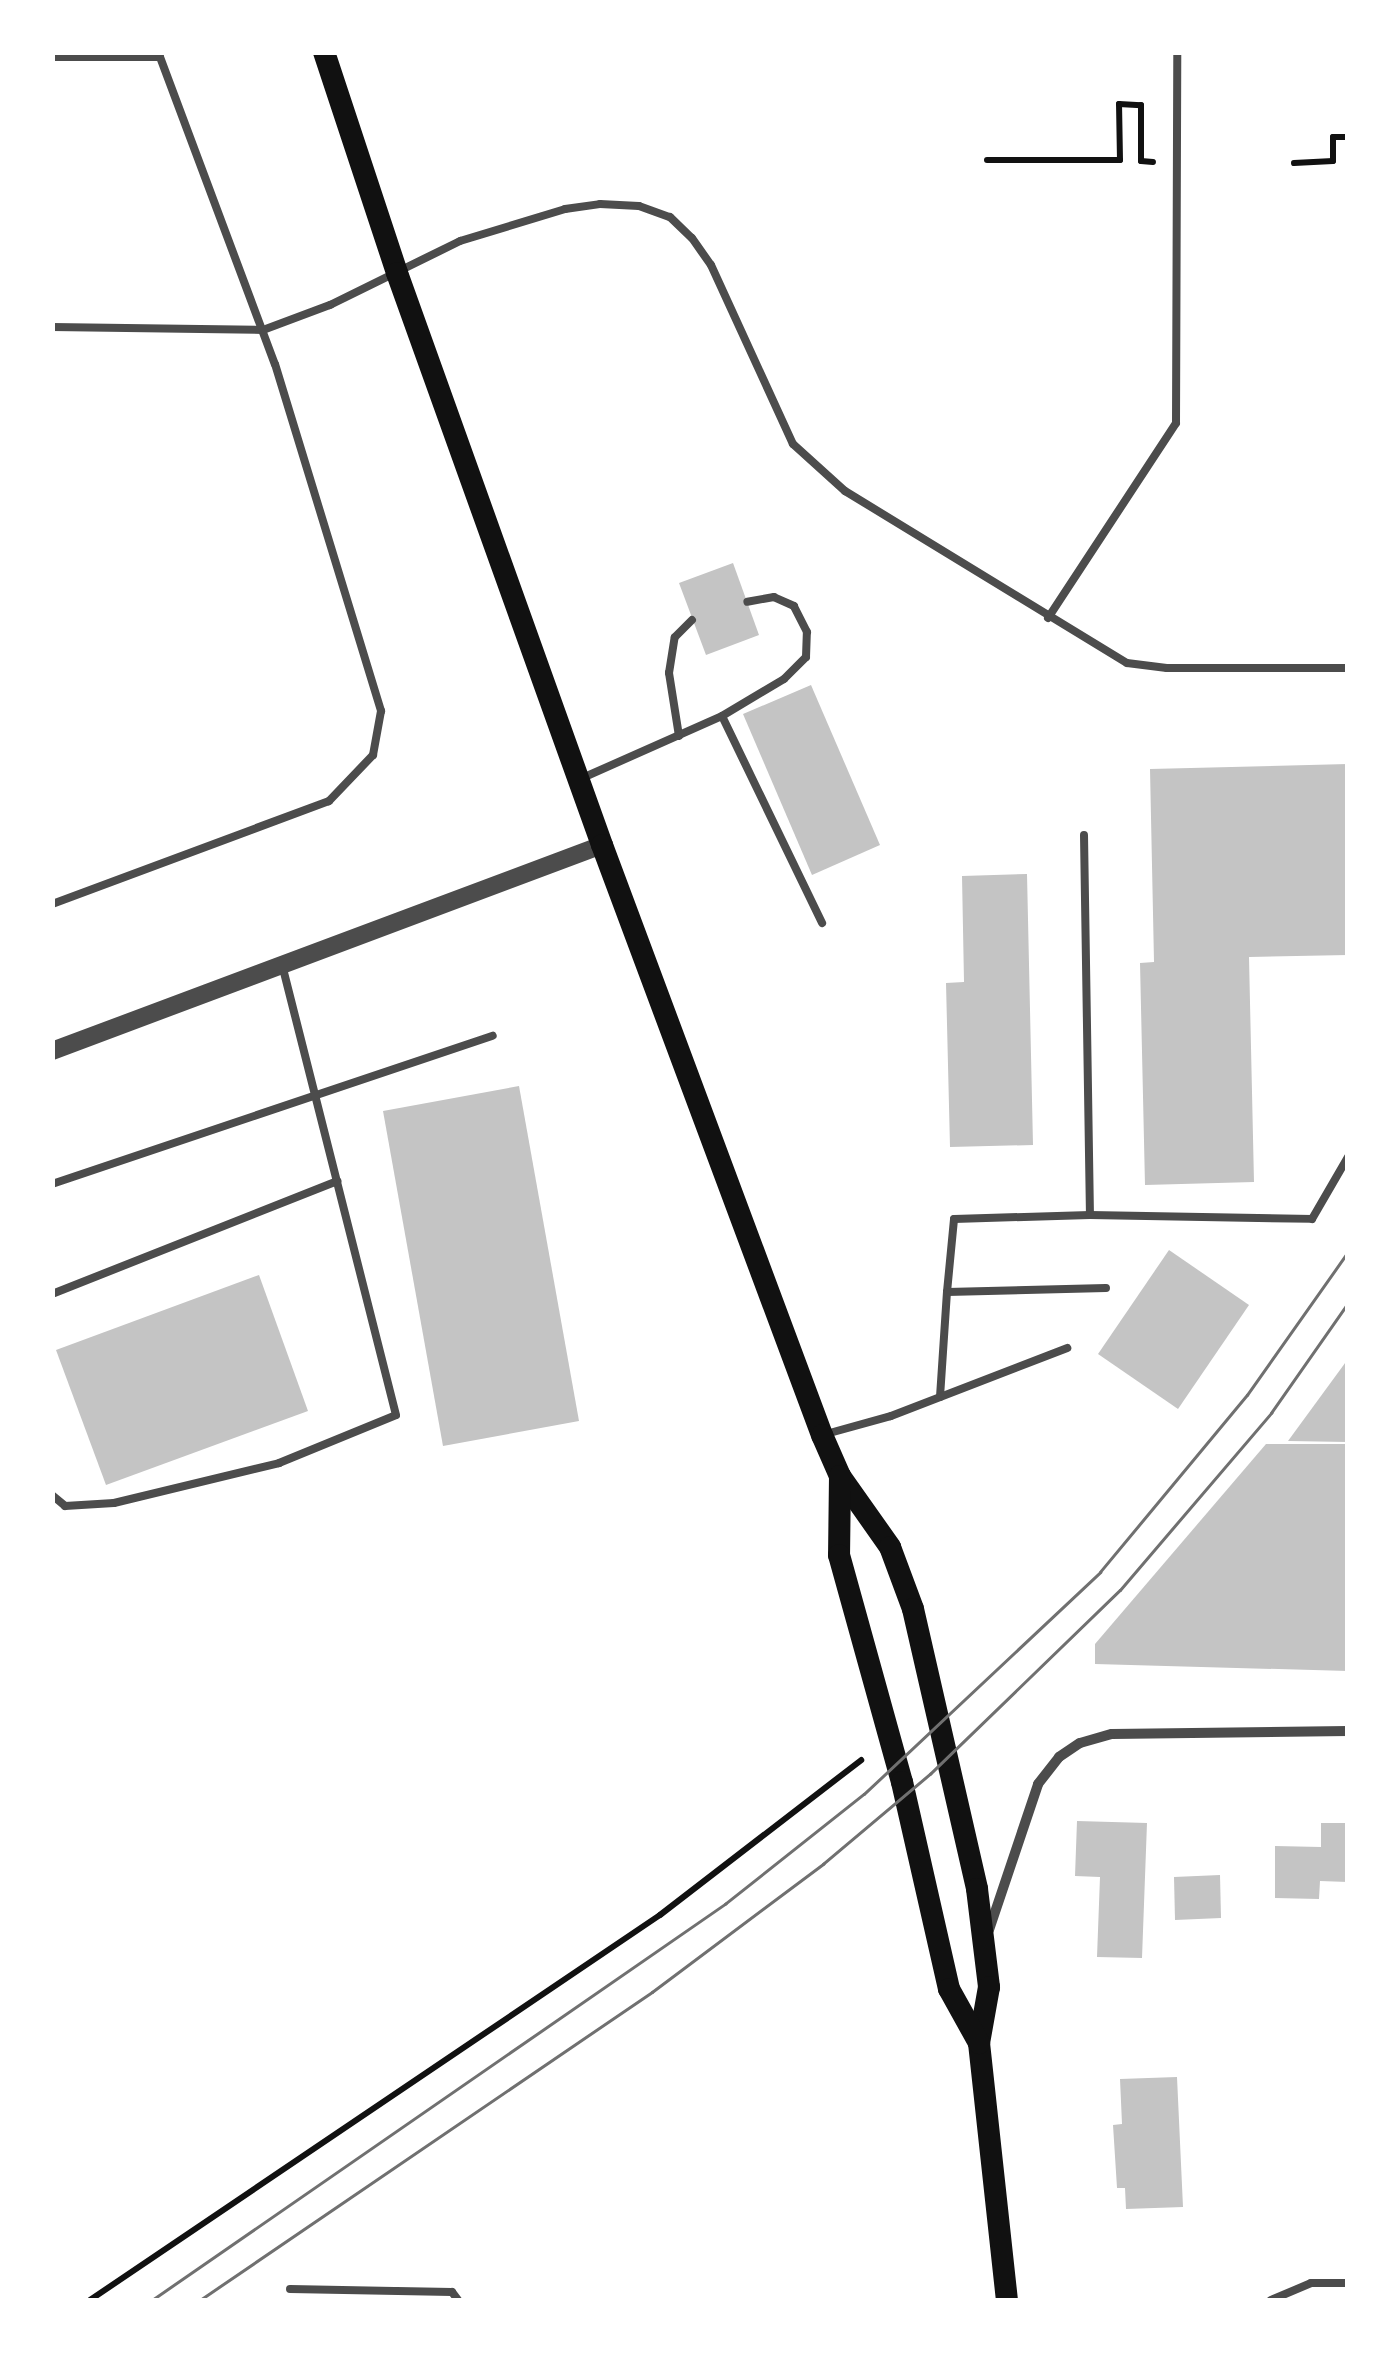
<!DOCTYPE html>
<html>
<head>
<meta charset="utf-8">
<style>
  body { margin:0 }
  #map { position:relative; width:1400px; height:2353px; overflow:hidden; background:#fff; font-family:Lato,sans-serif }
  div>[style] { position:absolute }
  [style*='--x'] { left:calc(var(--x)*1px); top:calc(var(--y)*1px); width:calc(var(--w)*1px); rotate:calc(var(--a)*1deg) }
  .building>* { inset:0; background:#c4c4c4 }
  .path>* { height:6px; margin:-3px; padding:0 3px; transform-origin:3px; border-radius:3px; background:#111 }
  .service>* { height:8px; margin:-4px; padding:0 4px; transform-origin:4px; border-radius:4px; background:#4c4c4c }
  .minor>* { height:10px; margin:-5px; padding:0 5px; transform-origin:5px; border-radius:5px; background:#4c4c4c }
  .tertiary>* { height:18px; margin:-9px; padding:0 9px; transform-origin:9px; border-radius:9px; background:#4c4c4c }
  .primary>* { height:22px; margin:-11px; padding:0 11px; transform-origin:11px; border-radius:11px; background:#111 }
  .tram>* { height:2.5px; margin:-1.25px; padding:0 1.25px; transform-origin:1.25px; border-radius:1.25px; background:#707070 }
  span { translate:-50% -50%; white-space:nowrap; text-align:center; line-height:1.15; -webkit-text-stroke:10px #fff; paint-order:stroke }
  .frame { position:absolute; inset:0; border:55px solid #fff; pointer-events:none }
</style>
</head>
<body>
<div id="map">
  <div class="building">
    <div style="clip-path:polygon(733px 563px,759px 635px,706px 655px,679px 583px)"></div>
    <div style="clip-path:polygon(811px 685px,880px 845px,812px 875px,743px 714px)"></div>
    <div style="clip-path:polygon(1348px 764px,1348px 955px,1249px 957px,1254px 1182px,1145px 1185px,1140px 963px,1154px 962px,1150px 769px)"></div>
    <div style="clip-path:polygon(1027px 874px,1033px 1145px,950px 1147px,946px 983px,964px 982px,962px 876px)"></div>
    <div style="clip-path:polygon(519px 1086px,579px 1421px,443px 1446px,383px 1111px)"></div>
    <div style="clip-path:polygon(1169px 1250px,1249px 1305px,1178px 1409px,1098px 1354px)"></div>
    <div style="clip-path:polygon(259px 1275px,308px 1411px,106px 1485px,56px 1350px)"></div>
    <div style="clip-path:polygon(1348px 1359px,1348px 1442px,1288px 1441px)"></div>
    <div style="clip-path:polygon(1266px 1444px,1348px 1444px,1348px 1671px,1095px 1664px,1095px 1644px)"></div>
    <div style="clip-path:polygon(1077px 1821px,1147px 1823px,1142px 1958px,1097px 1957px,1100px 1877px,1075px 1876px)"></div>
    <div style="clip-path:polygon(1321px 1823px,1348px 1823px,1348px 1882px,1320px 1881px,1319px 1899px,1275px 1898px,1275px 1846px,1321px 1847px)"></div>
    <div style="clip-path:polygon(1220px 1875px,1221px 1918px,1175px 1920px,1174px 1877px)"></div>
    <div style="clip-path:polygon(1177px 2077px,1183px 2207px,1126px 2209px,1125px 2188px,1117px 2188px,1113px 2125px,1122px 2124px,1120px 2079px)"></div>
  </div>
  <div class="path">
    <div style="--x:987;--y:160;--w:133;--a:0"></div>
    <div style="--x:1120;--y:160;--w:56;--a:-91"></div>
    <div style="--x:1119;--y:104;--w:22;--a:3"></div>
    <div style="--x:1141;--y:105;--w:56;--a:90"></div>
    <div style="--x:1141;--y:161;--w:12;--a:5"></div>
    <div style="--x:1294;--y:163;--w:39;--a:-3"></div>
    <div style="--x:1333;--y:161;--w:24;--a:-90"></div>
    <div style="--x:1333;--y:137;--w:15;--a:0"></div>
    <div style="--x:90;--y:2300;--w:688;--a:-34.04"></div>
    <div style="--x:660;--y:1915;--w:254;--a:-37.6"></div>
  </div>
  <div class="service">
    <div style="--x:52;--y:57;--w:108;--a:0"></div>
    <div style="--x:160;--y:57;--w:328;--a:69.5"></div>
    <div style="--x:275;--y:364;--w:363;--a:73"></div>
    <div style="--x:381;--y:711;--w:45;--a:100.3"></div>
    <div style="--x:373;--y:755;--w:64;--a:133.7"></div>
    <div style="--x:329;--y:801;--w:296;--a:159.6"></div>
    <div style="--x:52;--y:327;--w:211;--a:0.8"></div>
    <div style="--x:263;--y:330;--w:72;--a:-20.5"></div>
    <div style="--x:330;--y:305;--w:145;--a:-26.2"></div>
    <div style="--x:460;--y:241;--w:110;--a:-16.9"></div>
    <div style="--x:565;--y:209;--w:35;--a:-8"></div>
    <div style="--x:600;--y:204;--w:39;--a:3"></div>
    <div style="--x:639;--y:206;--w:33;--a:20"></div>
    <div style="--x:670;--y:217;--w:30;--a:44"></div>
    <div style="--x:692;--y:238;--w:33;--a:55"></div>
    <div style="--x:711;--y:265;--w:197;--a:65.4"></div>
    <div style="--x:793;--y:444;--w:70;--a:42.1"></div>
    <div style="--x:845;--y:491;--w:330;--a:31.4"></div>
    <div style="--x:1127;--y:663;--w:40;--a:7.1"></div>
    <div style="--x:1167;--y:668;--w:181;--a:0"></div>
    <div style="--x:1048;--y:618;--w:233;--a:-56.7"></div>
    <div style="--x:1176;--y:423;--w:371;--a:-89.8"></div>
    <div style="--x:722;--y:716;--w:72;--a:-30.8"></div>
    <div style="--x:784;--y:679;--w:31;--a:-45"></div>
    <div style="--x:806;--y:657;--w:25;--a:-88"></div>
    <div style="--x:807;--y:632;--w:29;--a:-117"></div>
    <div style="--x:794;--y:606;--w:22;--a:-156"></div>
    <div style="--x:774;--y:597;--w:27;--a:170"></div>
    <div style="--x:679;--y:736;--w:64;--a:-99"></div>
    <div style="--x:669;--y:673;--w:36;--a:-81"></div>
    <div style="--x:675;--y:637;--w:24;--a:-45"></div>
    <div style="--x:580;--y:779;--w:155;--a:-23.9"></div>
    <div style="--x:722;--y:716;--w:230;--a:64.2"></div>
    <div style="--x:1084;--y:835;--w:380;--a:89.1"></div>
    <div style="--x:52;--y:1184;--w:465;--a:-18.6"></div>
    <div style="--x:1106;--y:1288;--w:159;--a:178.6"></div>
    <div style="--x:947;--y:1292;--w:73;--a:-84.5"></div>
    <div style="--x:954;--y:1219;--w:136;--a:-1.7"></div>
    <div style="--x:1090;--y:1215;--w:222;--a:1"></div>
    <div style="--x:1312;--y:1219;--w:72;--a:-59.9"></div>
    <div style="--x:52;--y:1294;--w:307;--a:-21.6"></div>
    <div style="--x:940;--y:1397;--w:105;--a:-86.2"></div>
    <div style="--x:826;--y:1434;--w:67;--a:-15.5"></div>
    <div style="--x:891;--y:1416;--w:189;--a:-21.1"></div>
    <div style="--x:52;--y:1495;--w:17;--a:40"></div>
    <div style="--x:65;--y:1506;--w:49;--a:-3.5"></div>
    <div style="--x:114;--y:1503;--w:170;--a:-13.6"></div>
    <div style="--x:279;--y:1463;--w:126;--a:-22.3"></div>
    <div style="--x:396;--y:1415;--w:463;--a:-104.2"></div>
    <div style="--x:290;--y:2289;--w:162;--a:1.1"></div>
    <div style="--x:452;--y:2292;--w:10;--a:53"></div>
    <div style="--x:1271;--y:2300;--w:43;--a:-23"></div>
    <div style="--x:1311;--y:2283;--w:37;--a:0"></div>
  </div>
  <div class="minor">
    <div style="--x:989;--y:1930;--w:154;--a:-71.4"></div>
    <div style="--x:1038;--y:1784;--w:34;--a:-52"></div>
    <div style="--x:1059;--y:1757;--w:25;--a:-34"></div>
    <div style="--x:1080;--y:1743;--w:33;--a:-16"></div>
    <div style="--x:1112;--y:1734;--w:236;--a:-0.7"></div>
  </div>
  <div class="tertiary">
    <div style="--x:52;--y:1051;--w:587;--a:-20.53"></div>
  </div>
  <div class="primary">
    <div style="--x:324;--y:52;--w:233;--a:71.7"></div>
    <div style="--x:397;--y:273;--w:608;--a:70.28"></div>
    <div style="--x:602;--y:845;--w:630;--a:69.55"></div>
    <div style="--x:822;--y:1435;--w:45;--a:66.3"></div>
    <div style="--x:840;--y:1476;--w:87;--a:54.8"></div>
    <div style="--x:890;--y:1547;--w:66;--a:69.6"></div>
    <div style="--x:913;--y:1609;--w:287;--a:77.1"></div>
    <div style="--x:977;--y:1889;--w:99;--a:83"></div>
    <div style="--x:989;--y:1987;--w:57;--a:100.1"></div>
    <div style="--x:979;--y:2043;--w:259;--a:83.8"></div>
    <div style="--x:840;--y:1476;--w:79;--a:90.7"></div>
    <div style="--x:839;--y:1555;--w:236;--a:74.5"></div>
    <div style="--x:902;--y:1782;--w:212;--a:77.2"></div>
    <div style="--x:949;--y:1989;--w:62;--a:60.9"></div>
  </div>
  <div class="tram">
    <div style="--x:152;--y:2300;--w:697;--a:-34.65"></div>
    <div style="--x:725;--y:1904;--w:177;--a:-38.4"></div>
    <div style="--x:864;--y:1794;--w:324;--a:-43.2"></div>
    <div style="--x:1100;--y:1572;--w:230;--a:-50.3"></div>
    <div style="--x:1247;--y:1395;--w:175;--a:-54.8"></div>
    <div style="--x:200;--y:2300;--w:547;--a:-34.27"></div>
    <div style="--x:652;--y:1992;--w:214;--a:-36.8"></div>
    <div style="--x:823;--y:1864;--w:140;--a:-40.1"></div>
    <div style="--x:930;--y:1774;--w:264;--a:-44.1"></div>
    <div style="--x:1120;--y:1590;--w:233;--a:-49.5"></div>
    <div style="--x:1271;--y:1413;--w:134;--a:-55"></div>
  </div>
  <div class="frame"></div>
</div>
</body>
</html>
